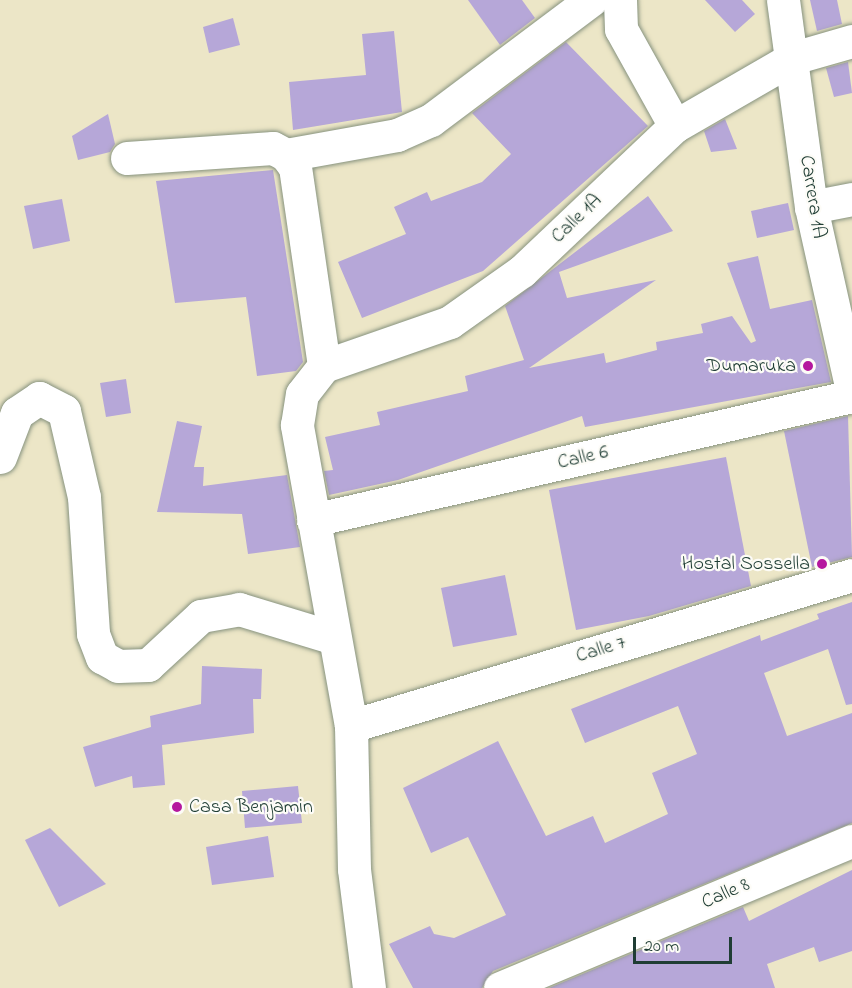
<!DOCTYPE html>
<html>
<head>
<meta charset="utf-8">
<style>
  body { margin:0 }
  #map { position:relative; width:852px; height:988px; overflow:hidden; background:#ece6c7; font-family:"Indie Flower",sans-serif }
  div>[style] { position:absolute }
  [style*='--x'] { left:calc(var(--x)*1px); top:calc(var(--y)*1px); width:calc(var(--w)*1px); rotate:calc(var(--a)*1deg) }
  .building>* { inset:0; background:#b6a7d8 }
  .roads { filter:drop-shadow(0 0 2px #86927e) drop-shadow(0 0 2px #86927e) }
  .minor>* { height:33px; margin:-16.5px; padding:0 16.5px; transform-origin:16.5px; border-radius:16.5px; background:#fff }
  .dots>* { width:16px; height:16px; translate:-50% -50%; box-sizing:border-box; border:3px solid #fdfcf7; border-radius:50% }
  span { translate:-50% -50%; white-space:nowrap; text-align:center; line-height:1.15; -webkit-text-stroke:4.5px #fdfcf7; paint-order:stroke }
  .street-label { font-size:20px; color:#1f3d34 }
  .poi-label { font-size:20px; color:#1f3d34 }
  .right { translate:-100% -50%; text-align:right }
  .left { translate:0 -50%; text-align:left }
  .scale { position:absolute; left:633px; top:937px; width:99px; height:27px; box-sizing:border-box; border:3px solid #1f3d34; border-top:0; padding-left:8px; font-size:18px; line-height:21px; white-space:nowrap; color:#1f3d34; -webkit-text-stroke:4px #fdfcf7; paint-order:stroke }
</style>
</head>
<body>
<div id="map">
  <div class="building">
    <div style="clip-path:polygon(468px 0,522px 0,535px 18px,500px 45px)"></div>
    <div style="clip-path:polygon(705px 0,742px 0,755px 14px,735px 32px)"></div>
    <div style="clip-path:polygon(810px 0,837px 0,842px 24px,817px 31px)"></div>
    <div style="clip-path:polygon(233px 18px,240px 45px,209px 53px,203px 27px)"></div>
    <div style="clip-path:polygon(394px 31px,402px 112px,293px 130px,289px 82px,366px 75px,362px 34px)"></div>
    <div style="clip-path:polygon(566px 42px,648px 126px,483px 271px,362px 318px,338px 262px,406px 234px,394px 207px,427px 192px,431px 201px,482px 182px,511px 154px,472px 113px)"></div>
    <div style="clip-path:polygon(848px 62px,852px 93px,834px 97px,826px 68px)"></div>
    <div style="clip-path:polygon(108px 114px,115px 144px,110px 152px,78px 160px,72px 136px)"></div>
    <div style="clip-path:polygon(725px 119px,737px 149px,711px 152px,704px 131px)"></div>
    <div style="clip-path:polygon(273px 170px,303px 362px,296px 371px,257px 376px,246px 297px,175px 303px,156px 181px)"></div>
    <div style="clip-path:polygon(648px 196px,673px 231px,559px 272px,567px 298px,656px 280px,529px 368px,604px 353px,606px 363px,657px 350px,656px 342px,703px 333px,701px 324px,732px 316px,751px 343px,756px 341px,727px 263px,758px 256px,770px 309px,812px 300px,831px 382px,585px 427px,582px 416px,398px 480px,329px 495px,324px 471px,333px 470px,325px 437px,380px 425px,377px 412px,468px 391px,465px 376px,524px 360px,505px 306px)"></div>
    <div style="clip-path:polygon(62px 199px,70px 241px,33px 249px,24px 206px)"></div>
    <div style="clip-path:polygon(788px 203px,794px 230px,757px 238px,751px 211px)"></div>
    <div style="clip-path:polygon(126px 379px,131px 413px,106px 417px,100px 383px)"></div>
    <div style="clip-path:polygon(848px 416px,852px 557px,812px 567px,784px 431px)"></div>
    <div style="clip-path:polygon(177px 421px,202px 426px,194px 467px,204px 467px,203px 486px,287px 475px,300px 547px,248px 554px,242px 514px,157px 512px)"></div>
    <div style="clip-path:polygon(726px 457px,751px 586px,649px 616px,576px 630px,549px 490px)"></div>
    <div style="clip-path:polygon(505px 575px,517px 635px,453px 647px,441px 588px)"></div>
    <div style="clip-path:polygon(852px 602px,852px 704px,846px 705px,828px 649px,764px 673px,787px 736px,852px 713px,852px 823px,493px 971px,482px 988px,413px 988px,389px 944px,430px 926px,434px 934px,454px 938px,506px 915px,468px 837px,431px 853px,403px 788px,498px 741px,546px 836px,593px 816px,605px 843px,668px 814px,652px 773px,697px 754px,678px 706px,585px 743px,571px 709px,760px 635px,761px 641px,819px 619px,817px 614px)"></div>
    <div style="clip-path:polygon(202px 666px,262px 669px,261px 699px,253px 699px,254px 733px,162px 745px,165px 785px,133px 788px,132px 776px,95px 787px,83px 747px,151px 727px,150px 716px,201px 704px)"></div>
    <div style="clip-path:polygon(298px 786px,302px 823px,245px 828px,242px 791px)"></div>
    <div style="clip-path:polygon(50px 828px,106px 884px,59px 907px,25px 840px)"></div>
    <div style="clip-path:polygon(268px 836px,274px 877px,212px 885px,206px 847px)"></div>
    <div style="clip-path:polygon(852px 870px,852px 951px,819px 962px,814px 947px,767px 964px,775px 988px,549px 988px,743px 907px,749px 921px)"></div>
  </div>
  <div class="roads">
    <div class="minor">
      <div style="--x:620;--y:0;--w:29;--a:88"></div>
      <div style="--x:621;--y:29;--w:111;--a:60.9"></div>
      <div style="--x:783;--y:0;--w:209;--a:82.3"></div>
      <div style="--x:811;--y:207;--w:189;--a:77.4"></div>
      <div style="--x:286;--y:155;--w:113;--a:-10.2"></div>
      <div style="--x:397;--y:135;--w:37;--a:-24"></div>
      <div style="--x:431;--y:120;--w:200;--a:-36.9"></div>
      <div style="--x:127;--y:158;--w:146;--a:-3.9"></div>
      <div style="--x:273;--y:148;--w:15;--a:28"></div>
      <div style="--x:286;--y:155;--w:15;--a:53"></div>
      <div style="--x:295;--y:167;--w:201;--a:81.7"></div>
      <div style="--x:811;--y:207;--w:42;--a:-11"></div>
      <div style="--x:0;--y:457;--w:47;--a:-68.9"></div>
      <div style="--x:17;--y:413;--w:27;--a:-34"></div>
      <div style="--x:39;--y:398;--w:28;--a:27"></div>
      <div style="--x:64;--y:411;--w:88;--a:76.9"></div>
      <div style="--x:84;--y:497;--w:137;--a:86.2"></div>
      <div style="--x:93;--y:634;--w:25;--a:69"></div>
      <div style="--x:102;--y:657;--w:18;--a:29"></div>
      <div style="--x:118;--y:666;--w:30;--a:-2"></div>
      <div style="--x:148;--y:665;--w:72;--a:-42.8"></div>
      <div style="--x:201;--y:616;--w:39;--a:-10"></div>
      <div style="--x:239;--y:609;--w:96;--a:16.9"></div>
      <div style="--x:313;--y:520;--w:553;--a:-12.96"></div>
      <div style="--x:351;--y:726;--w:523;--a:-16.77"></div>
      <div style="--x:369;--y:988;--w:120;--a:-97.2"></div>
      <div style="--x:354;--y:869;--w:143;--a:-91.2"></div>
      <div style="--x:351;--y:726;--w:306;--a:-100.2"></div>
      <div style="--x:297;--y:425;--w:31;--a:-81"></div>
      <div style="--x:302;--y:394;--w:36;--a:-52"></div>
      <div style="--x:324;--y:366;--w:133;--a:-19.2"></div>
      <div style="--x:450;--y:322;--w:88;--a:-35.3"></div>
      <div style="--x:522;--y:271;--w:211;--a:-43.5"></div>
      <div style="--x:675;--y:126;--w:136;--a:-30"></div>
      <div style="--x:793;--y:58;--w:61;--a:-16.1"></div>
      <div style="--x:500;--y:988;--w:381;--a:-22.7"></div>
    </div>
  </div>
  <div class="dots">
    <div style="left:808px;top:366px;background:#b5179e"></div>
    <div style="left:822px;top:564px;background:#b5179e"></div>
    <div style="left:177px;top:807px;background:#b5179e"></div>
  </div>
  <div class="street-label">
    <span style="left:812px;top:197px;rotate:81deg">Carrera 1A</span>
    <span style="left:577px;top:219px;rotate:-44deg">Calle 1A</span>
    <span style="left:583px;top:458px;rotate:-13deg">Calle 6</span>
    <span style="left:601px;top:650px;rotate:-17deg">Calle 7</span>
    <span style="left:726px;top:894px;rotate:-23deg">Calle 8</span>
  </div>
  <div class="poi-label">
    <span class="right" style="left:796px;top:366px">Dumaruka</span>
    <span class="right" style="left:810px;top:564px">Hostal Sossella</span>
    <span class="left" style="left:189px;top:807px">Casa Benjamin</span>
  </div>
  <div class="scale">20 m</div>
</div>
</body>
</html>
